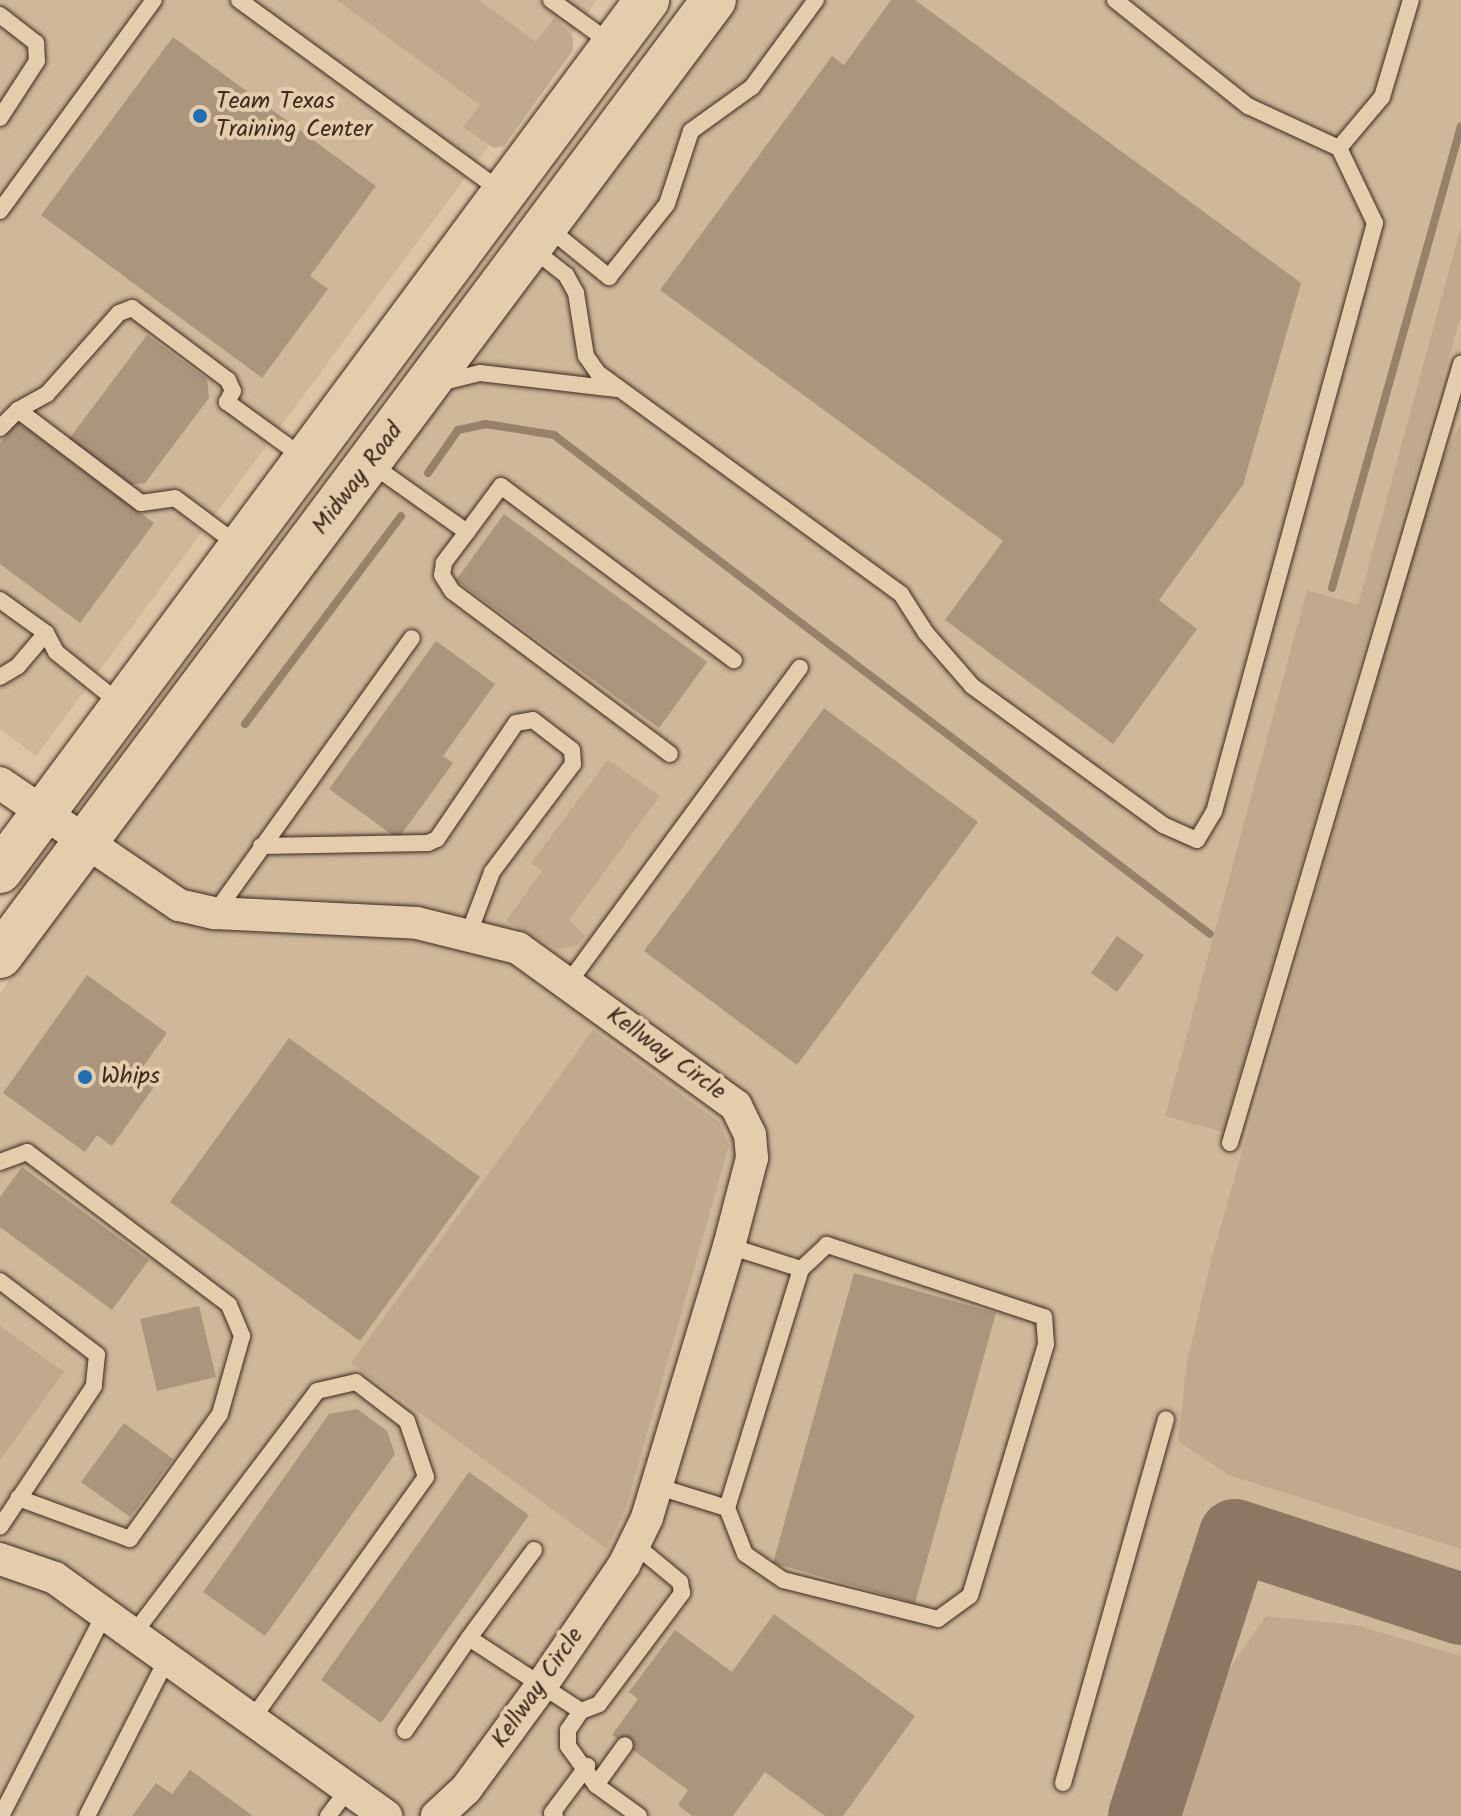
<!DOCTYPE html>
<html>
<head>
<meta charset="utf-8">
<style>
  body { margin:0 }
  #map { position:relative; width:1461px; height:1816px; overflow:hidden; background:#dcc6a6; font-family:Kalam,sans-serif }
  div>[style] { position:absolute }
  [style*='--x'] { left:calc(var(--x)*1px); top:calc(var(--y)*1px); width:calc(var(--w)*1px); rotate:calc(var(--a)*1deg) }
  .built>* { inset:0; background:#cdb89a }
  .green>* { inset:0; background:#bfaa8d }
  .stream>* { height:8px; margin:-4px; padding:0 4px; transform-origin:4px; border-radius:4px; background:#96826a }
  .taxiway>* { height:72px; margin:-36px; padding:0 36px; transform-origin:36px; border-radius:36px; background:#8c7862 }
  .building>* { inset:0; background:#aa967d }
  .roads { filter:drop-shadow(0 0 2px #3b2a1e) drop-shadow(0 0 2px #3b2a1e) }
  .lane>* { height:16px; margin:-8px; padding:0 8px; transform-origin:8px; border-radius:8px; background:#e3cdac }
  .street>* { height:32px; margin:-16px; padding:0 16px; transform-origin:16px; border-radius:16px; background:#e3cdac }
  .secondary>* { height:44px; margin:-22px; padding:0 22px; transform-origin:22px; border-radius:22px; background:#e3cdac }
  .dots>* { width:22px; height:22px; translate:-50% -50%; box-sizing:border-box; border:4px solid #e3cdac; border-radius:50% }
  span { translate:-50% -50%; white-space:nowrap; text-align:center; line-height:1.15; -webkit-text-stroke:8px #e3cdac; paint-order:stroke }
  .poi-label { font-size:24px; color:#3b2a1e }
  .left { translate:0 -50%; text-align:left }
  .street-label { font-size:24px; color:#3b2a1e }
</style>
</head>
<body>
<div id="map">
  <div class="built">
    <div style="clip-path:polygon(0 0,597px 0,36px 756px,0 729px)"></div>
    <div style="clip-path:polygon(737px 0,1461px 0,1461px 1816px,0 1816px,0 993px)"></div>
  </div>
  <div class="green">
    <div style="clip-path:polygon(337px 0,479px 0,536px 42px,555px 17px,573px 37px,573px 50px,504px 146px,494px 148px,463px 127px,480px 105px)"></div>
    <div style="clip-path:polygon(1461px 226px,1461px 316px,1223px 1132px,1165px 1116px,1307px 590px,1358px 605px)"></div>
    <div style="clip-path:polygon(1461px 423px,1461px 1549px,1229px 1475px,1178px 1441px,1187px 1362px,1212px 1257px,1438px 468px)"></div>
    <div style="clip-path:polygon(608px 760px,660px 796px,569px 920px,585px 936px,576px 946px,557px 949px,506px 921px,542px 871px,531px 863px)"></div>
    <div style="clip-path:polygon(593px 1030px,719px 1122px,729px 1145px,626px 1508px,607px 1549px,351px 1363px)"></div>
    <div style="clip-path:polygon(0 1326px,64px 1372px,0 1460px)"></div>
    <div style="clip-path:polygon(1266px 1616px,1355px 1625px,1461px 1656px,1461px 1816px,1175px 1816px,1208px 1700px)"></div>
  </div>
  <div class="stream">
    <div style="--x:428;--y:473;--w:52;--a:-55.1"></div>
    <div style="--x:458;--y:430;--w:29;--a:-12"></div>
    <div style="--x:486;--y:424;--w:69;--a:9.2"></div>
    <div style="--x:554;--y:435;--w:824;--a:37.26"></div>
    <div style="--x:1332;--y:588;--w:479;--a:-74.4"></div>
    <div style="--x:245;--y:724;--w:260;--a:-53.1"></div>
  </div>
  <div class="taxiway">
    <div style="--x:1144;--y:1816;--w:295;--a:-72.1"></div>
    <div style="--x:1235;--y:1535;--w:238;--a:18.1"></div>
  </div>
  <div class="building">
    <div style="clip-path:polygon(891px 0,915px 0,1301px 283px,1243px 485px,1159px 600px,1197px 629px,1113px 744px,945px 620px,1003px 541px,660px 290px,832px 56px,844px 65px)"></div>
    <div style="clip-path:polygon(173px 37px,376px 186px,310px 276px,328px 289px,262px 378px,41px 215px)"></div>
    <div style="clip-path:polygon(147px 335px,207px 379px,209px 398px,145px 483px,130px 485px,69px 439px)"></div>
    <div style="clip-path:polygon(17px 421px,154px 523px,80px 623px,0 564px,0 443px)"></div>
    <div style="clip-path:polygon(504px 514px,707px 662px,659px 728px,456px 580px)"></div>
    <div style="clip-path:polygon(436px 641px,495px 684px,443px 756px,453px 763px,398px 839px,329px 789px)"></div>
    <div style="clip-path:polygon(824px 708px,978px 822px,797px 1065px,644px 951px)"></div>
    <div style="clip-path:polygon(1117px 936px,1144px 955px,1117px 992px,1091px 973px)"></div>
    <div style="clip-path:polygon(87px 975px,167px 1033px,139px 1072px,156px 1084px,112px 1146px,97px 1135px,85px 1152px,3px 1093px)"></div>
    <div style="clip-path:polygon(289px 1038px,480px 1177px,360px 1341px,170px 1202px)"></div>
    <div style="clip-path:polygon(22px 1167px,149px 1260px,112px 1310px,0 1227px,0 1197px)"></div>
    <div style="clip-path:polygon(854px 1273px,996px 1313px,915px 1603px,773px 1563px)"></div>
    <div style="clip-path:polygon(199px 1306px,216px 1377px,157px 1391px,140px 1319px)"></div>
    <div style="clip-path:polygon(357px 1409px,387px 1431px,395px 1454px,265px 1636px,203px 1592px,329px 1414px)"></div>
    <div style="clip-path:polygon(124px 1423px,173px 1459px,130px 1517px,81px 1482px)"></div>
    <div style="clip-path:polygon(469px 1472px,529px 1515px,381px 1723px,321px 1680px)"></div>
    <div style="clip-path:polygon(774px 1614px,915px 1716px,843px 1816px,825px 1816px,765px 1772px,733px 1816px,692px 1816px,678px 1805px,688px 1790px,612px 1735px,638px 1699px,629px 1692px,675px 1630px,732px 1672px)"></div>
    <div style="clip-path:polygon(190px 1770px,253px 1816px,132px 1816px,156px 1783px,172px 1794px)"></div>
  </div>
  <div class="roads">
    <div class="lane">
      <div style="--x:239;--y:0;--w:326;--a:36.1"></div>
      <div style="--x:551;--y:0;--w:75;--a:35.8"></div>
      <div style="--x:1115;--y:0;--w:170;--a:38.6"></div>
      <div style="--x:1248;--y:106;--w:100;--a:24.8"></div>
      <div style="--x:1339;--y:148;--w:67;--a:-49.9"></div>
      <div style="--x:1382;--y:97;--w:101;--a:-73.4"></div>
      <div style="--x:0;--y:15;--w:46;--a:37.9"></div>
      <div style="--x:36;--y:43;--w:18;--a:87"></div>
      <div style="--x:37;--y:61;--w:68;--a:123"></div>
      <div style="--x:0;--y:211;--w:261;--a:-53.9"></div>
      <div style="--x:547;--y:227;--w:80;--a:38.9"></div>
      <div style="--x:609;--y:277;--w:93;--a:-51.5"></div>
      <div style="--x:667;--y:204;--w:77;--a:-71.8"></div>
      <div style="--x:691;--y:131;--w:75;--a:-35.8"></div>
      <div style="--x:752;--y:87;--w:108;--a:-53.7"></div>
      <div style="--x:530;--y:247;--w:46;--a:37.9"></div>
      <div style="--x:566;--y:275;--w:21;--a:61"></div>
      <div style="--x:576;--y:293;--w:64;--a:81"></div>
      <div style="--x:586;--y:356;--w:21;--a:55"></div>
      <div style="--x:598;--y:373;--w:375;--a:36.1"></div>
      <div style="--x:901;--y:594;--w:46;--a:57.3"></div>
      <div style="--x:926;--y:633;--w:70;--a:49"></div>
      <div style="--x:972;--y:686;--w:236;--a:36"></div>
      <div style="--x:1163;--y:825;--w:37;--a:24"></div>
      <div style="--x:1197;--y:840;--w:33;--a:-59"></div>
      <div style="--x:1214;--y:812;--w:611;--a:-74.71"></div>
      <div style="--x:1375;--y:223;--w:83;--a:-115.6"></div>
      <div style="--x:439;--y:383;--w:42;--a:-13.7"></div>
      <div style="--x:480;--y:373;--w:138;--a:6.7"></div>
      <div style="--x:18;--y:410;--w:154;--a:37.1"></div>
      <div style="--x:141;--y:503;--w:34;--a:-8"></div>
      <div style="--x:175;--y:498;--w:79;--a:36.7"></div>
      <div style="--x:0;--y:428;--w:25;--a:-45"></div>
      <div style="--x:18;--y:410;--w:33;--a:-29"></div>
      <div style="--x:47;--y:394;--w:108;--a:-48.4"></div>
      <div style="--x:119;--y:313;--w:14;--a:-21"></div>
      <div style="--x:132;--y:308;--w:120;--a:36.9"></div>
      <div style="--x:228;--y:380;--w:12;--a:66"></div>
      <div style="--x:233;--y:391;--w:13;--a:119"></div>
      <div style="--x:227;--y:402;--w:95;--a:36"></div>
      <div style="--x:371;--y:464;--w:118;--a:35.3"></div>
      <div style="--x:467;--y:532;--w:39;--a:127"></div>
      <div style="--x:444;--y:563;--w:12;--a:99"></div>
      <div style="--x:442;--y:575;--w:19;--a:58"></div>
      <div style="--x:452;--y:591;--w:272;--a:36.8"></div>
      <div style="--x:467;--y:532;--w:57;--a:-53.5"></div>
      <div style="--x:501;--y:486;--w:291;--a:36.8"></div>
      <div style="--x:0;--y:600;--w:57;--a:35.7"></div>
      <div style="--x:46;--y:633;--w:21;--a:62"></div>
      <div style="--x:56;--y:652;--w:83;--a:38.7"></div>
      <div style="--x:0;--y:677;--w:21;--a:-31"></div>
      <div style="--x:18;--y:666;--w:43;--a:-49.7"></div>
      <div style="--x:261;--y:846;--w:167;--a:-1"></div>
      <div style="--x:428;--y:843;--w:10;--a:-24"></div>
      <div style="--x:437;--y:839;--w:140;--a:-55.7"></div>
      <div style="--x:516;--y:723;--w:17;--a:-10"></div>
      <div style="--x:533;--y:720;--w:49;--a:37.6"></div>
      <div style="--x:572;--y:750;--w:14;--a:86"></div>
      <div style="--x:573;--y:764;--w:135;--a:126.9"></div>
      <div style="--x:492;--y:872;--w:65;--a:110.7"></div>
      <div style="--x:215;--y:913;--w:338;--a:-54.4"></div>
      <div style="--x:569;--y:982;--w:390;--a:-53.7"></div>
      <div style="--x:1230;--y:1143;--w:813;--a:-73.48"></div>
      <div style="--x:0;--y:1162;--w:29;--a:-20"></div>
      <div style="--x:27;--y:1152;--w:253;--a:37.1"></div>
      <div style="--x:229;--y:1305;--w:34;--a:67"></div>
      <div style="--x:242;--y:1336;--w:81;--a:105.8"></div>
      <div style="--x:220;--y:1414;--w:154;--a:125.8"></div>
      <div style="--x:130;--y:1539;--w:119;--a:-159.9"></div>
      <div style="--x:0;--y:1281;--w:122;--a:37.3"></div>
      <div style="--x:97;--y:1355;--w:31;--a:96"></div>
      <div style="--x:94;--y:1386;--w:169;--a:123.7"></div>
      <div style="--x:659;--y:1487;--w:71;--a:17.2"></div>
      <div style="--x:727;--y:1508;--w:49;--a:68.6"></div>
      <div style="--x:745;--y:1554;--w:46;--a:34.4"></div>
      <div style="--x:783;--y:1580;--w:160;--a:14.1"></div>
      <div style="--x:938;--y:1619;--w:39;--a:-36"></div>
      <div style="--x:970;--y:1596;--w:263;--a:-73.2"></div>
      <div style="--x:1046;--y:1344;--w:27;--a:-94"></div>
      <div style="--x:1044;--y:1317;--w:229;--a:-161.6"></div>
      <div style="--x:827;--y:1245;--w:35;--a:137"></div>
      <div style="--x:801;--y:1269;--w:76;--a:-162.3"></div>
      <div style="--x:727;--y:1508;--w:250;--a:-72.8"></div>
      <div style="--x:534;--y:1550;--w:109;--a:126.5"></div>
      <div style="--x:469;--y:1638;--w:134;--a:33.1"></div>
      <div style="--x:581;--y:1711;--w:19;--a:-21"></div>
      <div style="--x:599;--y:1704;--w:139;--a:-53.2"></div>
      <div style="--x:682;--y:1593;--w:11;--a:-100"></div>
      <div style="--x:680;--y:1582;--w:60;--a:-140.4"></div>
      <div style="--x:135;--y:1632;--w:302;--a:-52.9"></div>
      <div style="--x:317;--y:1391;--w:40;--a:-13"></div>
      <div style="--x:356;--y:1382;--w:64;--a:37.4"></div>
      <div style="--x:407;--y:1421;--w:59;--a:71.3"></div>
      <div style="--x:426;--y:1477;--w:298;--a:125.7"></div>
      <div style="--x:581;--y:1711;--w:23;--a:124"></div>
      <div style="--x:568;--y:1730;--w:16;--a:90"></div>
      <div style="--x:568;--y:1746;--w:48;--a:54.3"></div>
      <div style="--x:596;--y:1785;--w:53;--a:35.8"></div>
      <div style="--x:405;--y:1731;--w:113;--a:-55.5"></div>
      <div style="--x:1063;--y:1783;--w:378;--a:-74.2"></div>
      <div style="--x:596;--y:1785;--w:49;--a:-54.1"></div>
      <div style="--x:1;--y:1816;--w:228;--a:-62.9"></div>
      <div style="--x:87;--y:1816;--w:178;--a:-63"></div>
      <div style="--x:328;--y:1816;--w:34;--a:-53"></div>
      <div style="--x:555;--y:1816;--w:4;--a:-135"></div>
      <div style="--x:552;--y:1813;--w:59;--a:-53.3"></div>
    </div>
    <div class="street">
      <div style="--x:0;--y:783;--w:217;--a:34.3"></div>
      <div style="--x:179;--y:905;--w:37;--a:13"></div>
      <div style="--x:215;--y:913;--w:202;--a:2.8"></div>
      <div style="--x:417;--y:923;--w:104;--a:13.9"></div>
      <div style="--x:518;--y:948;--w:269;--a:35.9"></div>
      <div style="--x:736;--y:1106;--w:32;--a:64"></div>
      <div style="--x:750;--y:1135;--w:23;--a:85"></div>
      <div style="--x:752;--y:1158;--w:91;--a:104.6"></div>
      <div style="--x:729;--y:1246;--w:284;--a:106.8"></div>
      <div style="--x:647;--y:1518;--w:52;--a:116.1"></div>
      <div style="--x:624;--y:1565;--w:150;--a:124.4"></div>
      <div style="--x:539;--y:1689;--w:124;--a:126.1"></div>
      <div style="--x:466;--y:1789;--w:40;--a:137"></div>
      <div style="--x:0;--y:1559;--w:58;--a:19.1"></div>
      <div style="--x:55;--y:1578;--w:408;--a:35.7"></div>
    </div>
    <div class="secondary">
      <div style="--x:0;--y:871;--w:1085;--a:-53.39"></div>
      <div style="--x:0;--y:956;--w:1193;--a:-53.25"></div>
    </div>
  </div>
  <div class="dots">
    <div style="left:200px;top:116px;background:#1f6fb2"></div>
    <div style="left:85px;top:1077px;background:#1f6fb2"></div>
  </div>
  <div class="poi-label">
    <span class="left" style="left:216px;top:116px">Team Texas<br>Training Center</span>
    <span class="left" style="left:101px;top:1077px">Whips</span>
  </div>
  <div class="street-label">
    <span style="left:358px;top:479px;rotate:-53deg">Midway Road</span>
    <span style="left:666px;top:1054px;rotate:36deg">Kellway Circle</span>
    <span style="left:538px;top:1688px;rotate:-55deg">Kellway Circle</span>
  </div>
</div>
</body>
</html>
